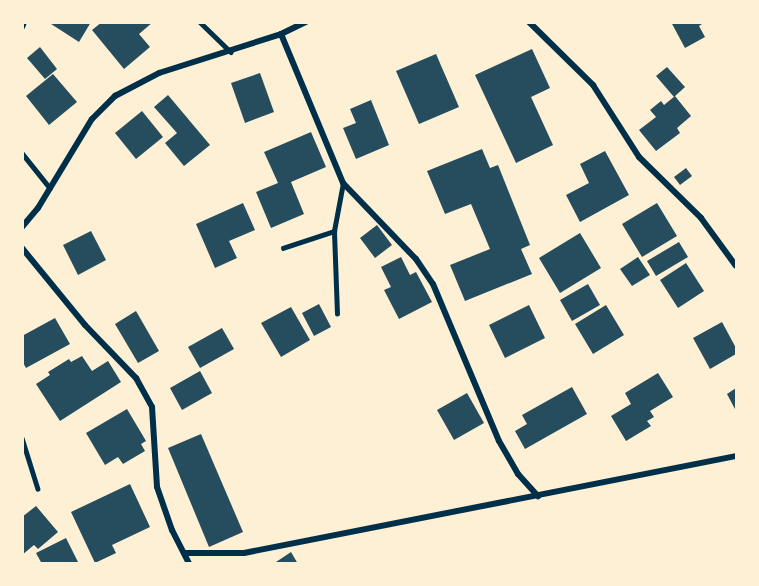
<!DOCTYPE html>
<html>
<head>
<meta charset="utf-8">
<style>
  body { margin:0 }
  #map { position:relative; width:759px; height:586px; overflow:hidden; background:#fdf0d5; font-family:"Asap Condensed",sans-serif }
  div>[style] { position:absolute }
  [style*='--x'] { left:calc(var(--x)*1px); top:calc(var(--y)*1px); width:calc(var(--w)*1px); rotate:calc(var(--a)*1deg) }
  .building>* { inset:0; background:#264d5e }
  .service>* { height:4.5px; margin:-2.25px; padding:0 2.25px; transform-origin:2.25px; border-radius:2.25px; background:#003049 }
  .minor>* { height:6px; margin:-3px; padding:0 3px; transform-origin:3px; border-radius:3px; background:#003049 }
  span { translate:-50% -50%; white-space:nowrap; text-align:center; line-height:1.15; -webkit-text-stroke:4.5px #fdf0d5; paint-order:stroke }
  .frame { position:absolute; inset:0; border:24px solid #fdf0d5; pointer-events:none }
</style>
</head>
<body>
<div id="map">
  <div class="building">
    <div style="clip-path:polygon(48px 22px,91px 22px,79px 42px)"></div>
    <div style="clip-path:polygon(102px 22px,153px 22px,139px 34px,150px 47px,124px 69px,92px 30px)"></div>
    <div style="clip-path:polygon(671px 22px,705px 22px,699px 26px,705px 37px,685px 48px)"></div>
    <div style="clip-path:polygon(40px 47px,57px 69px,45px 79px,27px 58px)"></div>
    <div style="clip-path:polygon(532px 49px,550px 88px,531px 97px,553px 145px,516px 163px,475px 75px)"></div>
    <div style="clip-path:polygon(436px 54px,459px 107px,419px 124px,396px 71px)"></div>
    <div style="clip-path:polygon(667px 67px,685px 87px,674px 97px,656px 76px)"></div>
    <div style="clip-path:polygon(260px 73px,274px 112px,245px 123px,231px 83px)"></div>
    <div style="clip-path:polygon(53px 74px,77px 102px,49px 125px,26px 96px)"></div>
    <div style="clip-path:polygon(168px 95px,210px 145px,184px 166px,165px 143px,177px 133px,154px 107px)"></div>
    <div style="clip-path:polygon(675px 96px,691px 116px,677px 128px,680px 133px,656px 151px,639px 130px,656px 117px,650px 110px,661px 101px,664px 105px)"></div>
    <div style="clip-path:polygon(371px 100px,389px 145px,356px 159px,343px 128px,356px 123px,350px 109px)"></div>
    <div style="clip-path:polygon(142px 111px,163px 137px,136px 159px,115px 133px)"></div>
    <div style="clip-path:polygon(311px 132px,326px 167px,291px 182px,304px 214px,271px 228px,256px 192px,278px 183px,264px 152px)"></div>
    <div style="clip-path:polygon(482px 149px,490px 168px,498px 165px,530px 245px,521px 249px,532px 274px,465px 301px,450px 265px,490px 249px,471px 204px,445px 214px,427px 171px)"></div>
    <div style="clip-path:polygon(605px 151px,629px 195px,580px 222px,566px 195px,589px 183px,580px 164px)"></div>
    <div style="clip-path:polygon(686px 168px,692px 176px,680px 185px,674px 177px)"></div>
    <div style="clip-path:polygon(243px 203px,255px 230px,229px 241px,237px 258px,215px 268px,196px 224px)"></div>
    <div style="clip-path:polygon(657px 203px,677px 236px,642px 257px,622px 224px)"></div>
    <div style="clip-path:polygon(377px 225px,392px 245px,375px 258px,360px 238px)"></div>
    <div style="clip-path:polygon(91px 231px,106px 260px,78px 275px,63px 245px)"></div>
    <div style="clip-path:polygon(580px 233px,601px 268px,560px 293px,539px 258px)"></div>
    <div style="clip-path:polygon(679px 242px,688px 257px,656px 276px,647px 261px)"></div>
    <div style="clip-path:polygon(401px 257px,410px 275px,416px 272px,432px 302px,399px 319px,384px 290px,391px 287px,381px 267px)"></div>
    <div style="clip-path:polygon(638px 257px,650px 275px,632px 286px,620px 269px)"></div>
    <div style="clip-path:polygon(686px 263px,704px 291px,678px 308px,660px 280px)"></div>
    <div style="clip-path:polygon(588px 284px,600px 305px,572px 321px,560px 300px)"></div>
    <div style="clip-path:polygon(319px 304px,331px 327px,314px 336px,302px 313px)"></div>
    <div style="clip-path:polygon(529px 305px,545px 338px,505px 358px,489px 325px)"></div>
    <div style="clip-path:polygon(606px 305px,624px 335px,593px 354px,575px 324px)"></div>
    <div style="clip-path:polygon(291px 307px,310px 340px,281px 357px,261px 323px)"></div>
    <div style="clip-path:polygon(136px 311px,159px 351px,138px 363px,115px 324px)"></div>
    <div style="clip-path:polygon(55px 318px,70px 344px,26px 368px,22px 361px,22px 336px)"></div>
    <div style="clip-path:polygon(722px 322px,736px 348px,736px 354px,710px 369px,693px 338px)"></div>
    <div style="clip-path:polygon(222px 328px,234px 349px,200px 368px,188px 347px)"></div>
    <div style="clip-path:polygon(82px 356px,92px 371px,108px 361px,121px 382px,60px 421px,36px 384px,50px 375px,48px 372px,69px 359px,71px 362px)"></div>
    <div style="clip-path:polygon(200px 371px,212px 393px,182px 410px,170px 388px)"></div>
    <div style="clip-path:polygon(658px 373px,673px 397px,650px 411px,654px 417px,647px 421px,651px 426px,626px 441px,611px 416px,631px 404px,625px 393px)"></div>
    <div style="clip-path:polygon(572px 387px,587px 414px,525px 449px,515px 431px,527px 424px,522px 415px)"></div>
    <div style="clip-path:polygon(736px 388px,736px 411px,727px 394px)"></div>
    <div style="clip-path:polygon(467px 393px,484px 423px,454px 440px,437px 410px)"></div>
    <div style="clip-path:polygon(127px 409px,146px 441px,141px 444px,145px 451px,123px 464px,118px 457px,105px 465px,86px 433px)"></div>
    <div style="clip-path:polygon(201px 434px,243px 532px,209px 547px,168px 448px)"></div>
    <div style="clip-path:polygon(130px 484px,150px 527px,112px 545px,116px 553px,95px 563px,71px 512px)"></div>
    <div style="clip-path:polygon(36px 506px,58px 532px,38px 549px,34px 545px,22px 555px,22px 517px)"></div>
    <div style="clip-path:polygon(66px 538px,79px 564px,42px 564px,36px 553px)"></div>
    <div style="clip-path:polygon(291px 552px,298px 564px,273px 564px)"></div>
  </div>
  <div class="service">
    <div style="--x:200;--y:22;--w:43;--a:44.1"></div>
    <div style="--x:22;--y:27;--w:5;--a:-68"></div>
    <div style="--x:22;--y:153;--w:45;--a:51.3"></div>
    <div style="--x:283;--y:248;--w:54;--a:-18.4"></div>
    <div style="--x:337;--y:314;--w:83;--a:-92.1"></div>
    <div style="--x:334;--y:231;--w:49;--a:-79.4"></div>
    <div style="--x:22;--y:438;--w:53;--a:72.6"></div>
  </div>
  <div class="minor">
    <div style="--x:529;--y:22;--w:90;--a:44.5"></div>
    <div style="--x:593;--y:85;--w:85;--a:57.4"></div>
    <div style="--x:639;--y:157;--w:87;--a:44.5"></div>
    <div style="--x:701;--y:218;--w:59;--a:53.9"></div>
    <div style="--x:281;--y:34;--w:161;--a:67.4"></div>
    <div style="--x:343;--y:183;--w:105;--a:46.2"></div>
    <div style="--x:416;--y:259;--w:30;--a:56"></div>
    <div style="--x:433;--y:284;--w:170;--a:67.2"></div>
    <div style="--x:499;--y:441;--w:38;--a:60"></div>
    <div style="--x:518;--y:474;--w:30;--a:48"></div>
    <div style="--x:22;--y:227;--w:25;--a:-50"></div>
    <div style="--x:38;--y:208;--w:104;--a:-58.8"></div>
    <div style="--x:92;--y:119;--w:33;--a:-45"></div>
    <div style="--x:115;--y:96;--w:50;--a:-27.6"></div>
    <div style="--x:159;--y:73;--w:128;--a:-17.7"></div>
    <div style="--x:281;--y:34;--w:28;--a:-26"></div>
    <div style="--x:22;--y:248;--w:99;--a:50.7"></div>
    <div style="--x:85;--y:325;--w:74;--a:46.1"></div>
    <div style="--x:136;--y:378;--w:33;--a:61"></div>
    <div style="--x:152;--y:407;--w:80;--a:86.4"></div>
    <div style="--x:157;--y:487;--w:46;--a:70.8"></div>
    <div style="--x:172;--y:530;--w:38;--a:63"></div>
    <div style="--x:184;--y:553;--w:60;--a:0"></div>
    <div style="--x:244;--y:553;--w:501;--a:-11.15"></div>
  </div>
  <div class="frame"></div>
</div>
</body>
</html>
